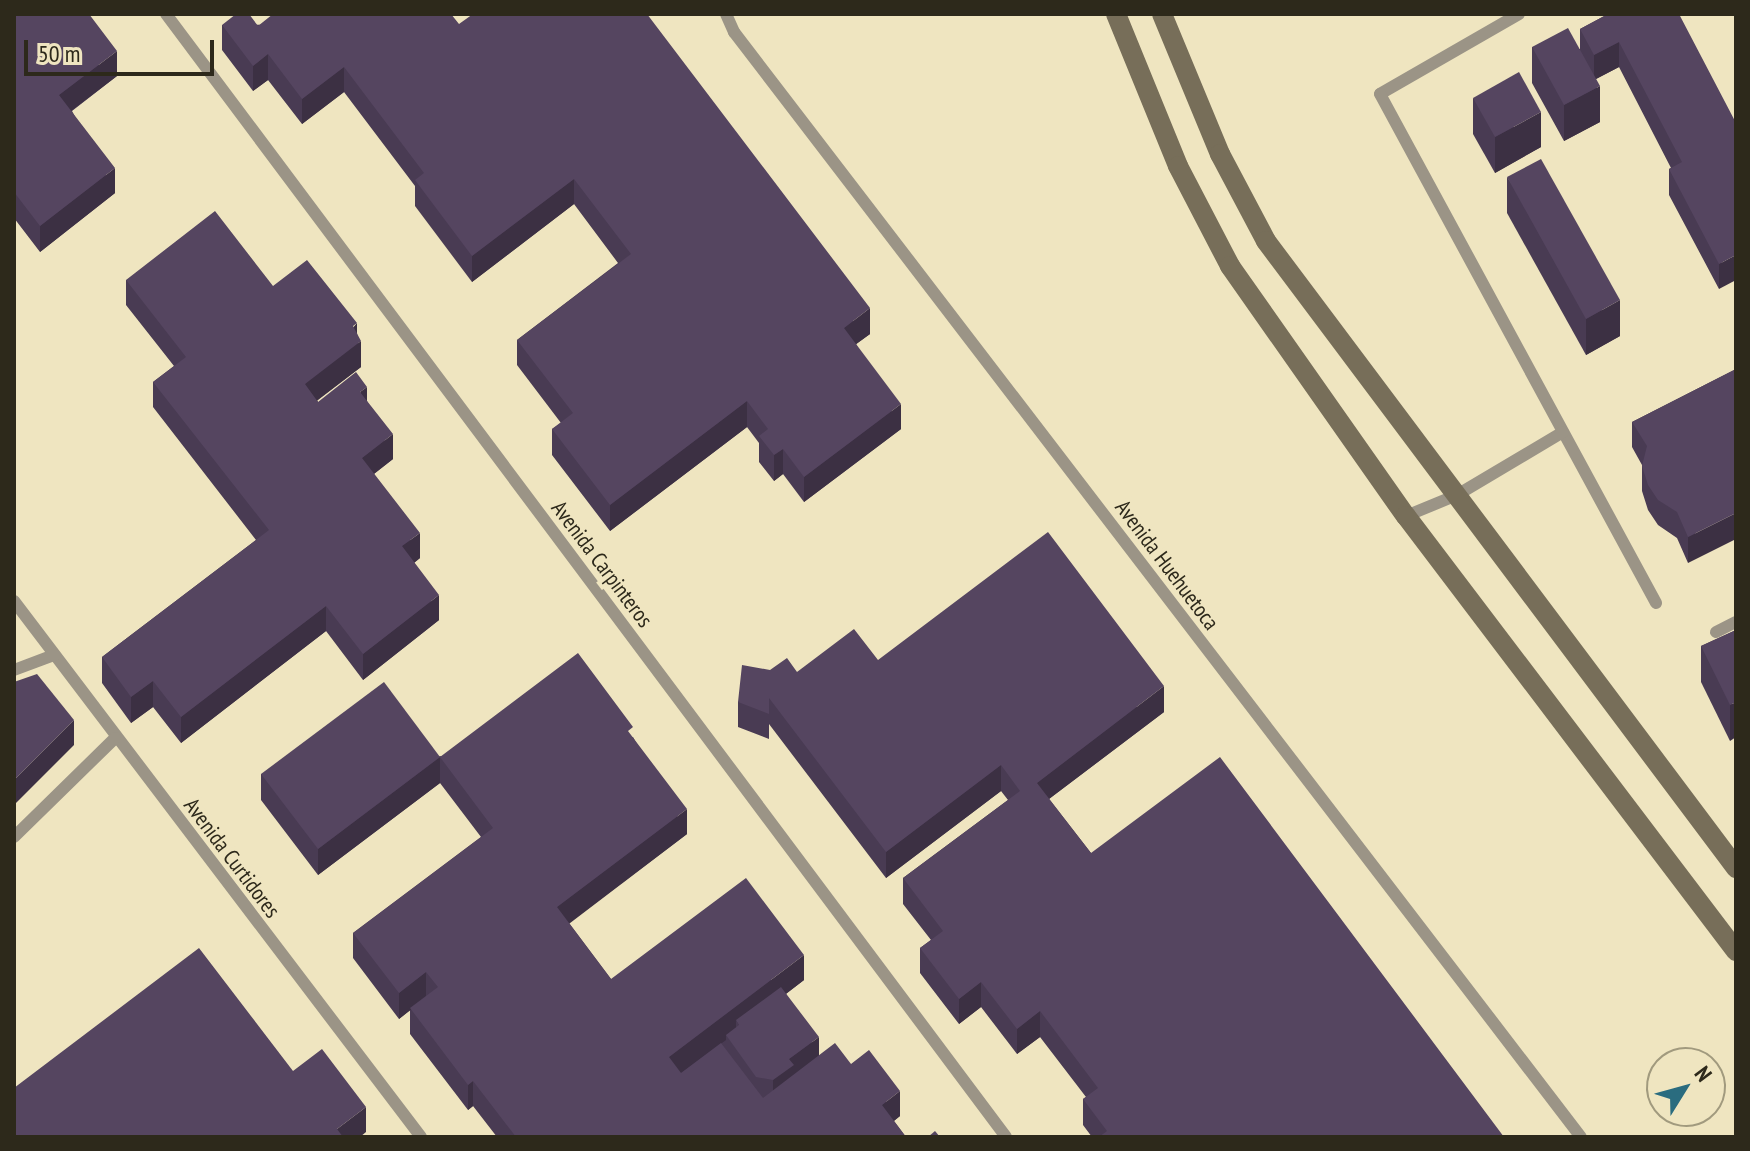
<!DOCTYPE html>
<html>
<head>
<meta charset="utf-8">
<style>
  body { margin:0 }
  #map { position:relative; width:1750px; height:1151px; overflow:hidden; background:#efe5c0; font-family:"PT Sans Narrow",sans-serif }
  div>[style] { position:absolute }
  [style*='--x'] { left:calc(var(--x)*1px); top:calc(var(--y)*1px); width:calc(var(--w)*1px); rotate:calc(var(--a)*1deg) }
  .service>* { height:12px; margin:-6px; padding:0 6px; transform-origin:6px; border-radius:6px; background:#9b9486 }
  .secondary>* { height:20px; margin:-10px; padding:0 10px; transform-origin:10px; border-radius:10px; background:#776e59 }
  .wall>* { inset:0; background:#493b53 }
  .shaded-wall>* { inset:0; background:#3c3043 }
  .building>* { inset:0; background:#554560 }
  span { translate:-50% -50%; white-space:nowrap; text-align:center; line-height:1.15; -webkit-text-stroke:8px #efe5c0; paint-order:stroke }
  .street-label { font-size:22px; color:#2d291b }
  .frame { position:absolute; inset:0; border:16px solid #2d291b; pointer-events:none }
  .north { position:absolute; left:1646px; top:1047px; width:80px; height:80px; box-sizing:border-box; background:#efe5c0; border:2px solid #a19a7e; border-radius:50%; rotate:53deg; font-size:22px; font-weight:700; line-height:32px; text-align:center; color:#2d291b }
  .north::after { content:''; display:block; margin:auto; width:28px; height:36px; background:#2a6c7f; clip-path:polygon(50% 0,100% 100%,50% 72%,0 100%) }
  .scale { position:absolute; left:24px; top:40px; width:190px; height:36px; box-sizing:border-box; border:4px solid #2d291b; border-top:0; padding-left:10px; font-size:24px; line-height:28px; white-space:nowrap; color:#2d291b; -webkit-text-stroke:6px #efe5c0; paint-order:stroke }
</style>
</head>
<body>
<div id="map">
  <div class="service">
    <div style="--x:166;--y:14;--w:1402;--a:53.2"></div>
    <div style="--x:726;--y:14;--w:20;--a:66"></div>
    <div style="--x:734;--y:32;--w:1392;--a:52.53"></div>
    <div style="--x:1519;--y:14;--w:160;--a:150.1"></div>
    <div style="--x:1380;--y:94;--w:579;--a:61.53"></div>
    <div style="--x:1406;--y:516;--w:55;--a:-22.4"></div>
    <div style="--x:1457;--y:495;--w:123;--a:-30.7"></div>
    <div style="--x:14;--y:601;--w:673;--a:52.79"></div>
    <div style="--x:1716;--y:632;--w:22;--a:-27"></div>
    <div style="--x:14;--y:670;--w:43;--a:-20.6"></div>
    <div style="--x:14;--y:837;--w:141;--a:-44.4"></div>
  </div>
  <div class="secondary">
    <div style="--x:1116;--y:14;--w:164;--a:67.8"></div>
    <div style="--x:1178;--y:166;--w:113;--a:62.5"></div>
    <div style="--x:1230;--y:266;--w:306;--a:54.9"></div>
    <div style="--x:1406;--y:516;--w:546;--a:52.82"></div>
    <div style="--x:1162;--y:14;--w:152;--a:67.5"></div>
    <div style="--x:1220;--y:154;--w:98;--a:62.1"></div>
    <div style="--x:1266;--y:241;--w:784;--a:53.14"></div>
  </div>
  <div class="wall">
    <div style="clip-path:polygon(14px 14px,117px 76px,72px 111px,115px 193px,40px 252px,14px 218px)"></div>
    <div style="clip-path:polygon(1608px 14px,1736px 123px,1719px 289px,1669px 195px,1669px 169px,1671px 168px,1619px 67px,1596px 79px,1600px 122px,1564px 141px,1532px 83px,1532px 47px,1580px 49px,1580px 29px)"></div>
    <div style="clip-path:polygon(459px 24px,870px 334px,856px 344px,901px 429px,804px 502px,783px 474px,774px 481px,759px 462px,759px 443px,747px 427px,610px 531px,552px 455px,552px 429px,561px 423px,517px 365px,517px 340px,618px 263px,574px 204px,472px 282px,415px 206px,415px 186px,344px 92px,302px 124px,268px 80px,253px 91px,222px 50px,222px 25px)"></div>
    <div style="clip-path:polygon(1473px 98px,1541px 147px,1495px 173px,1473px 134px)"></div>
    <div style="clip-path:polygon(1507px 177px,1620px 336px,1586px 355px,1507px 213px)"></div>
    <div style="clip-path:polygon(126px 280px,273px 286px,357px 333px,361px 367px,317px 400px,318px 402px,367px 401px,393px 459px,374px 474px,420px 558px,414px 563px,439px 620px,363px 680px,326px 631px,181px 743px,153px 707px,131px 723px,102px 683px,102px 657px,256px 540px,153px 407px,153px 382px,174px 366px,126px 305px)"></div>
    <div style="clip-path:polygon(1736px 369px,1688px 563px,1677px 538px,1658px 525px,1648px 510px,1642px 491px,1642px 465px,1632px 447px,1632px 422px)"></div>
    <div style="clip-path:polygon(1736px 630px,1730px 741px,1701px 682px,1701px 646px)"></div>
    <div style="clip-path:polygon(878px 660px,1164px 712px,1049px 799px,1091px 853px,1504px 1137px,1092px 1137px,1083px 1125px,1083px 1099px,1086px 1097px,1040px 1037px,1017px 1054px,981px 1007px,959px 1024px,920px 973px,920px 948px,931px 940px,903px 904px,903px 878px,1008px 800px,1001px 791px,886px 878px,769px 724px,769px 739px,738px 727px,738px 702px,770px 670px,797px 672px)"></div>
    <div style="clip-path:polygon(633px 737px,687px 834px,569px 923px,611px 979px,804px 980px,786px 994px,819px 1056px,851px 1064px,900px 1116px,894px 1121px,906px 1137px,497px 1137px,473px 1106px,468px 1110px,410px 1034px,410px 1010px,399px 1019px,353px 958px,353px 933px,481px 837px,440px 783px,318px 875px,261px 800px,261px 774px)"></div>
  </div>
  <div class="shaded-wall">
    <div style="clip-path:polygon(1619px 42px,1619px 67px,1594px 80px,1594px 55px)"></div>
    <div style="clip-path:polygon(117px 51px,117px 76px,59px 120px,59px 95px)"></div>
    <div style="clip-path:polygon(268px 54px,268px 80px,253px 91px,253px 66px)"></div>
    <div style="clip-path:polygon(344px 67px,344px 92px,302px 124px,302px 99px)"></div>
    <div style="clip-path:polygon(1600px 86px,1600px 122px,1564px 141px,1564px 105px)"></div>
    <div style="clip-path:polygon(1541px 112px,1541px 147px,1495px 173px,1495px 137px)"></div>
    <div style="clip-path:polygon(115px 168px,115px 193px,40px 252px,40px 226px)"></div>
    <div style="clip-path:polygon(574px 179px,574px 204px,472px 282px,472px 256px)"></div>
    <div style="clip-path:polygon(1736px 255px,1736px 280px,1719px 289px,1719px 264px)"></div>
    <div style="clip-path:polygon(1620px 300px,1620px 336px,1586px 355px,1586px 319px)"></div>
    <div style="clip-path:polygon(870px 308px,870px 334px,844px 353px,844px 328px)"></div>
    <div style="clip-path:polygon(357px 323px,357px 344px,361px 341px,361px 367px,305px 410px,305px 384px)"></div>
    <div style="clip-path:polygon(367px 387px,367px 412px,360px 392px)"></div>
    <div style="clip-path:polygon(747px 401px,747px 427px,610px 531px,610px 505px)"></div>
    <div style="clip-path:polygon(901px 404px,901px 429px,804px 502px,804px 477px)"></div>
    <div style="clip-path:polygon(393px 434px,393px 459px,362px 483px,362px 458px)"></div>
    <div style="clip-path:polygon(783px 449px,783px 474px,774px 481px,774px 455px)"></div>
    <div style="clip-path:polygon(1736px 513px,1736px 539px,1688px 563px,1688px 537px)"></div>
    <div style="clip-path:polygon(420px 533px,420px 558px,402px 572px,402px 546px)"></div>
    <div style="clip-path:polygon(439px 595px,439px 620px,363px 680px,363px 654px)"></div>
    <div style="clip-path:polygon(326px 606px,326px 631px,181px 743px,181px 717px)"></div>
    <div style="clip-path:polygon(153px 681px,153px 707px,131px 723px,131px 697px)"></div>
    <div style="clip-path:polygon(1164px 686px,1164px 712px,1037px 808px,1037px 783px)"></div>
    <div style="clip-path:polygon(1736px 702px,1736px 737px,1730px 741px,1730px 705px)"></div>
    <div style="clip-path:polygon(74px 720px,74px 745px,14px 805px,14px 780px)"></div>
    <div style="clip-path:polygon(440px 757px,440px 783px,318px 875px,318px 849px)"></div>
    <div style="clip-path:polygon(1001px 765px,1001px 791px,886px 878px,886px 852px)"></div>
    <div style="clip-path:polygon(687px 809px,687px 834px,557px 933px,557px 907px)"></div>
    <div style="clip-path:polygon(804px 955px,804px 980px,739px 1029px,739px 1025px,736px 1020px,736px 1032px,726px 1035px,726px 1040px,669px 1082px,669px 1057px)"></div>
    <div style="clip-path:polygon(426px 972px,426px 998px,399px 1019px,399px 993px)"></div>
    <div style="clip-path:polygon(981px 982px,981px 1007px,959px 1024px,959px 999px)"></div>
    <div style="clip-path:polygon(1040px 1011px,1040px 1037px,1017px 1054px,1017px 1029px)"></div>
    <div style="clip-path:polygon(819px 1037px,819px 1057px,773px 1100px,773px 1080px,789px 1059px)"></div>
    <div style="clip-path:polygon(473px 1081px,473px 1106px,468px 1110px,468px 1085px)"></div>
    <div style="clip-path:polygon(900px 1091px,900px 1116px,882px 1130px,882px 1105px)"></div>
    <div style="clip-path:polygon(366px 1107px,366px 1132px,360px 1137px,337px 1137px,337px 1129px)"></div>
  </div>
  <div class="building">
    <div style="clip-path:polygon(14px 14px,89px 14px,117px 51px,59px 95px,115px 168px,40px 226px,14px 192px)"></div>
    <div style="clip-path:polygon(236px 14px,249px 14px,258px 26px,273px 14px,451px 14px,459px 24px,473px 14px,647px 14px,870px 308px,844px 328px,901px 404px,804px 477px,783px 449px,774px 455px,759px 436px,768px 429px,747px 401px,610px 505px,552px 429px,573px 413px,517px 340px,631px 254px,574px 179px,472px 256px,415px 180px,424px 173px,344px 67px,302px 99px,268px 54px,253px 66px,222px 25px)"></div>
    <div style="clip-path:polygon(1608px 14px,1679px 14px,1736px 123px,1736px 255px,1719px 264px,1669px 169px,1682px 162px,1619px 42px,1594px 55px,1580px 29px)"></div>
    <div style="clip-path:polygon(1568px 28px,1600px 86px,1564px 105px,1532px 47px)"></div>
    <div style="clip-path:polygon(1519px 72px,1541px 112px,1495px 137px,1473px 98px)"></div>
    <div style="clip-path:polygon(1541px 159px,1620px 300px,1586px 319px,1507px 177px)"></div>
    <div style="clip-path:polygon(215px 211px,273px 286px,307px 260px,357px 323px,353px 326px,361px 341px,305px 384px,318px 402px,356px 372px,367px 387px,360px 392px,393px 434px,362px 458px,420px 533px,402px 546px,439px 595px,363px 654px,326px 606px,181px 717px,153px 681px,131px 697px,102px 657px,269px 530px,153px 382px,186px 357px,126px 280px)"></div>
    <div style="clip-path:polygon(1736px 369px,1736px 513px,1688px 537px,1677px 512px,1658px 500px,1648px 485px,1642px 466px,1647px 446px,1632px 422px)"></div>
    <div style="clip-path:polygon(1048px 532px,1164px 686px,1037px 783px,1091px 853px,1220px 757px,1504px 1137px,1099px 1137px,1107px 1131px,1083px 1099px,1098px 1088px,1040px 1011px,1017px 1029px,981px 982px,959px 999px,920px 948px,943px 931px,903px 878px,1020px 791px,1001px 765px,886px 852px,769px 698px,769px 714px,738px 702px,742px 665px,770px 670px,787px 658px,797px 672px,854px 629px,878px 660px)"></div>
    <div style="clip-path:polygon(1736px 630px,1736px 702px,1730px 705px,1701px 646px)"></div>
    <div style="clip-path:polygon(578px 653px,633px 727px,628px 731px,687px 809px,557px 907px,611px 979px,746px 878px,804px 955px,669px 1057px,681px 1073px,721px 1043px,763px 1098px,835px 1043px,851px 1064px,869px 1050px,900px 1091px,882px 1105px,906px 1137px,516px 1137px,473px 1081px,468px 1085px,410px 1008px,438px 987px,426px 972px,399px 993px,353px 933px,493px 828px,440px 757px)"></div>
    <div style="clip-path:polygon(37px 674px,74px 720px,14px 780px,14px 682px)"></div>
    <div style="clip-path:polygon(384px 682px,440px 757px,318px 849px,261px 774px)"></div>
    <div style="clip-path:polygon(199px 948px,293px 1071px,322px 1049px,366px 1107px,337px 1129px,343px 1137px,14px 1137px,14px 1088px)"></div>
    <div style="clip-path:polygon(781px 987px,819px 1037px,789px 1059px,794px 1065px,773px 1080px,756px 1077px,726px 1035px,739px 1025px,736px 1020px)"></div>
    <div style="clip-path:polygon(935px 1131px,940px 1137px,928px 1137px)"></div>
  </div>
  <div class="street-label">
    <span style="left:602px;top:564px;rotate:53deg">Avenida Carpinteros</span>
    <span style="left:1167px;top:565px;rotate:53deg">Avenida Huehuetoca</span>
    <span style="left:232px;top:858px;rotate:53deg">Avenida Curtidores</span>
  </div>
  <div class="frame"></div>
  <div class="north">N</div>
  <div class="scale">50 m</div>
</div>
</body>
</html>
